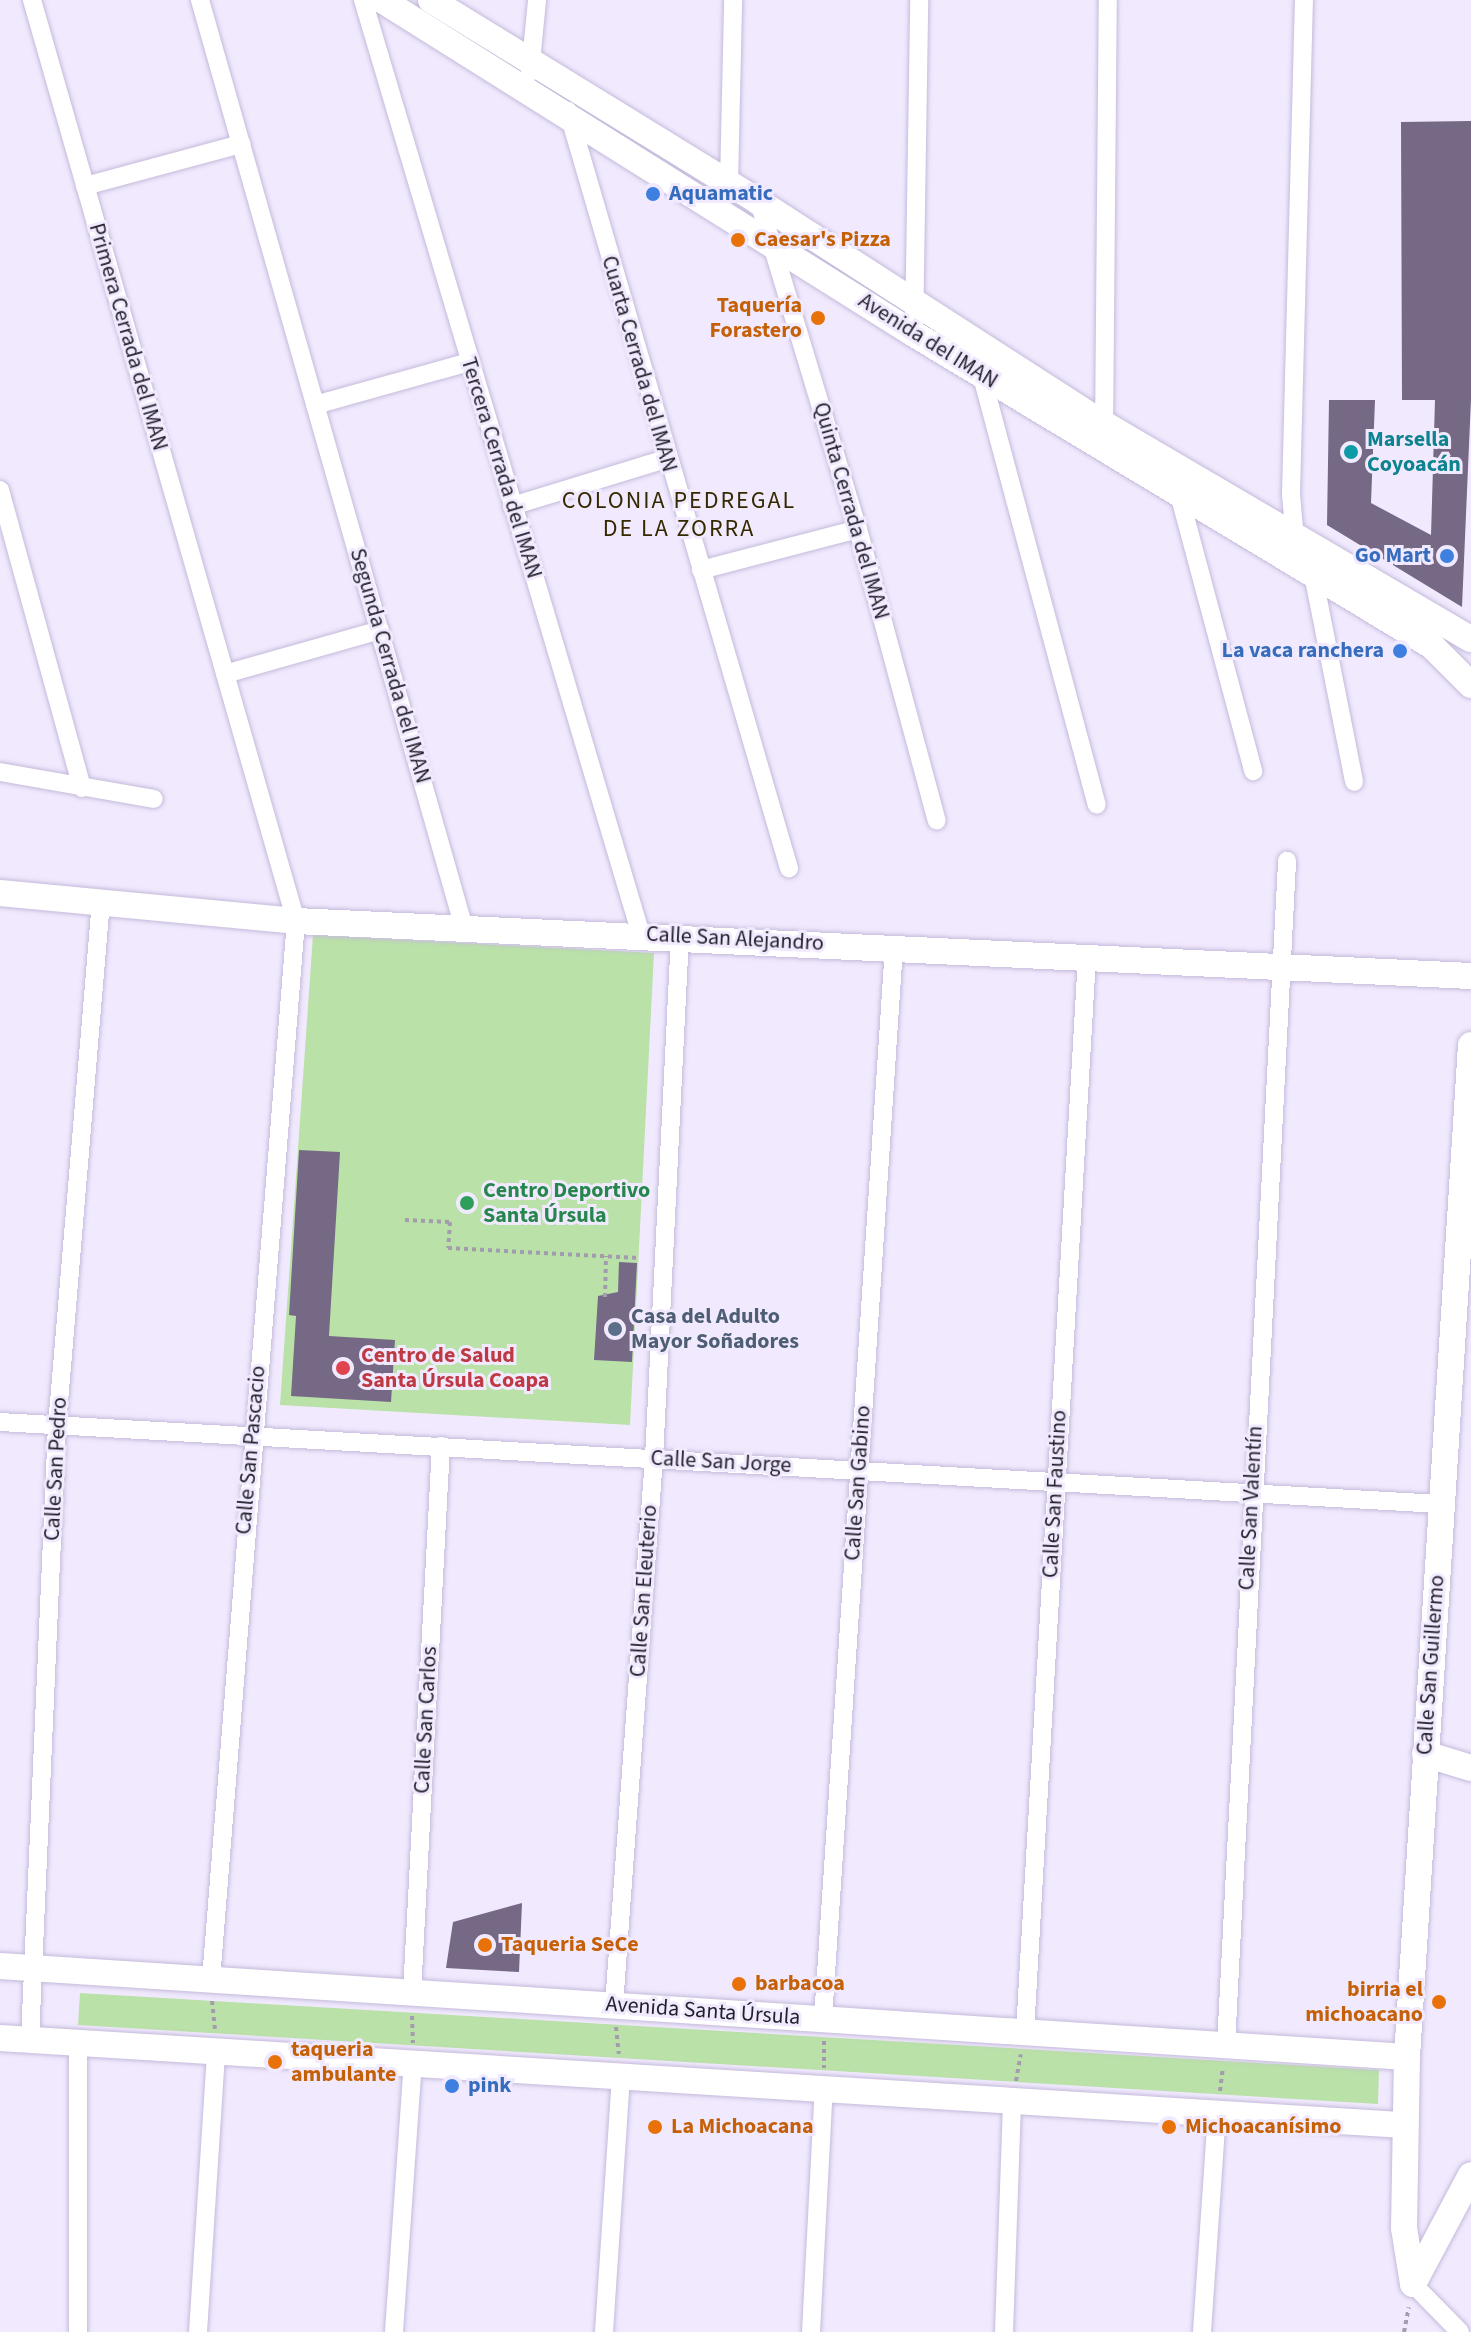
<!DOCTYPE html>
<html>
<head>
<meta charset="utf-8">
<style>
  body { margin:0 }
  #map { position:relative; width:1471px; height:2332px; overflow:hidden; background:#f1eafe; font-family:"Source Sans 3",sans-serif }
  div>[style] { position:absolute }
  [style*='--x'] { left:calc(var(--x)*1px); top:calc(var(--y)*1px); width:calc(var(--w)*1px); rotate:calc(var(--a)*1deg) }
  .green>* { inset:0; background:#bae1a8 }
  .building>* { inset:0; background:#756986 }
  .path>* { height:4px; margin-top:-2px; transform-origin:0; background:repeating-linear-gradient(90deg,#a29cad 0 4px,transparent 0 8px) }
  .roads { filter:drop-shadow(0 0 2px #c5badb) drop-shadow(0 0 2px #c5badb) }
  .street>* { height:18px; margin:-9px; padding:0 9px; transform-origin:9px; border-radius:9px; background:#fff }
  .secondary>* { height:26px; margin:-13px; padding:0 13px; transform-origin:13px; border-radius:13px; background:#fff }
  .dots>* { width:22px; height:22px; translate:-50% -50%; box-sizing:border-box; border:4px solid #f1eafe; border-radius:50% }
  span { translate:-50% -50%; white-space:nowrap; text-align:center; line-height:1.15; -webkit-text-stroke:6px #f1eafe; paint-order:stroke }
  .shop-label { font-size:22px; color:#366cbe; font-weight:700 }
  .left { translate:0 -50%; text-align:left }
  .right { translate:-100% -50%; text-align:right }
  .food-label { font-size:22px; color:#c56008; font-weight:700 }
  .street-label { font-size:22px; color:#221e2a }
  .culture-label { font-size:22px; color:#0d838f; font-weight:700 }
  .leisure-label { font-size:22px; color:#27864d; font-weight:700 }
  .service-label { font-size:22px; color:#4e5e75; font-weight:700 }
  .health-label { font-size:22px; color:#be3a42; font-weight:700 }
  .neighbourhood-label { font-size:24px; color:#352900; letter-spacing:2px }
</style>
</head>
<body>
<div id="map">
  <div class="green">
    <div style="clip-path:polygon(313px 935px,654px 953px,630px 1425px,280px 1405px)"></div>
    <div style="clip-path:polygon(80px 1993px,1379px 2070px,1378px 2104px,78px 2025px)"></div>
  </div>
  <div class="building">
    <div style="clip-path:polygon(1471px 121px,1471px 399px,1462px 607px,1327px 525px,1329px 400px,1375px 400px,1371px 503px,1431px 535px,1435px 400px,1402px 400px,1401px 122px)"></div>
    <div style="clip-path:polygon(299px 1150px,340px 1152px,329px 1336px,395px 1340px,391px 1402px,291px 1396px,296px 1316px,289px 1315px)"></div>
    <div style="clip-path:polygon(619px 1262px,637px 1263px,632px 1362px,594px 1360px,598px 1296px,618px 1292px)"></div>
    <div style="clip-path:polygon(522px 1903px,519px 1972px,446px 1968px,453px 1922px)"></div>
  </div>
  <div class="path">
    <div style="--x:405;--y:1220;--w:45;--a:2.5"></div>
    <div style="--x:450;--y:1222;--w:26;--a:94"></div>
    <div style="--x:448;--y:1248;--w:191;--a:3"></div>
    <div style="--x:605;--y:1297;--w:41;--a:-88.6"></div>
    <div style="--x:212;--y:2001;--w:28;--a:84"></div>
    <div style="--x:412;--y:2016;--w:27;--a:88"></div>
    <div style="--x:616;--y:2027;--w:27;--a:84"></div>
    <div style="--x:824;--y:2041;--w:27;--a:90"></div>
    <div style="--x:1016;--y:2081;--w:27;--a:-80"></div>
    <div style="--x:1220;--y:2091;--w:23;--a:-83"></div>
    <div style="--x:1404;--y:2332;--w:25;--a:-79"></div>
  </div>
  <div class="roads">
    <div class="street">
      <div style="--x:32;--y:0;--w:958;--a:74.01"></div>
      <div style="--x:296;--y:921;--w:1061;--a:94.59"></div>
      <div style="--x:200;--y:0;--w:965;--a:74.12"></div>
      <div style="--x:363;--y:0;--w:975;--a:73.44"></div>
      <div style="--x:530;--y:72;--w:72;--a:-84.4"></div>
      <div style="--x:568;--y:111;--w:789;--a:73.73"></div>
      <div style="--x:85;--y:186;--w:162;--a:-15.1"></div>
      <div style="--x:724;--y:192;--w:10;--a:-61"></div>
      <div style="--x:729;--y:183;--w:183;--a:-88.7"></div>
      <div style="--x:759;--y:202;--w:342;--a:73.2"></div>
      <div style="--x:858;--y:529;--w:302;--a:74.9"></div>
      <div style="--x:914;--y:334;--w:334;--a:-89.1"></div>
      <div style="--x:980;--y:369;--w:451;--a:75"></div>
      <div style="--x:315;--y:405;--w:160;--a:-15.6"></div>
      <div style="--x:1104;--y:433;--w:433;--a:-89.5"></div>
      <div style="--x:1182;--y:489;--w:6;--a:121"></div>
      <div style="--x:1179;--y:494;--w:287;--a:75"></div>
      <div style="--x:0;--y:490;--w:309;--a:74.6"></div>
      <div style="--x:512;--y:506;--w:161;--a:-17"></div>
      <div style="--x:1295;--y:540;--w:46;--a:-95"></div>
      <div style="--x:1291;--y:494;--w:494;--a:-88.5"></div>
      <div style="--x:1312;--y:569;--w:217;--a:78.8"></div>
      <div style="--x:701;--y:570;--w:162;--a:-14.6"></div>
      <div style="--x:225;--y:674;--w:161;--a:-15.8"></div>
      <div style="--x:0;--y:772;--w:156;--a:9.9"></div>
      <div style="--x:0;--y:1422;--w:1443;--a:3.26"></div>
      <div style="--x:412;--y:1993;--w:548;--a:-86.97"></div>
      <div style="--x:614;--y:2005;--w:548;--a:-85.82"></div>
      <div style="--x:654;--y:1458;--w:523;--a:-87.15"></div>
      <div style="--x:823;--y:2019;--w:1074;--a:-86.21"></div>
      <div style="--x:1025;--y:2032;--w:1078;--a:-86.7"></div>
      <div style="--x:30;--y:2039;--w:614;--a:-87.48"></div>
      <div style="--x:57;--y:1426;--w:527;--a:-85.21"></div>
      <div style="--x:78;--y:2043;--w:289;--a:90"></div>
      <div style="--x:1226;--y:2046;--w:1187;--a:-87.05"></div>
      <div style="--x:1413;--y:2284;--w:67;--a:45.6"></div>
      <div style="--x:198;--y:2332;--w:281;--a:-86.3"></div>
      <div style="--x:394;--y:2332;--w:271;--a:-86"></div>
      <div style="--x:604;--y:2332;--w:258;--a:-86.2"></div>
      <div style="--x:811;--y:2332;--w:246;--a:-87"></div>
      <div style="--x:1004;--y:2332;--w:233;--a:-88"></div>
      <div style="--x:1202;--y:2332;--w:220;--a:-86.1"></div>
    </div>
    <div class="secondary">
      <div style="--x:382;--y:0;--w:628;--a:32.12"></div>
      <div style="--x:914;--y:334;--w:605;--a:31.06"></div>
      <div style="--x:1432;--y:646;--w:55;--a:45"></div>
      <div style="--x:431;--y:0;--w:385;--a:31.6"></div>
      <div style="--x:759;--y:202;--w:410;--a:32.8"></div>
      <div style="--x:1104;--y:424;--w:425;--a:30.4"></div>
      <div style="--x:0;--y:893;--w:297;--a:5.4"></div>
      <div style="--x:296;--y:921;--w:1176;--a:2.68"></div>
      <div style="--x:1425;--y:1754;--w:48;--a:16.9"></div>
      <div style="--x:0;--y:1966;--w:1410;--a:3.7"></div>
      <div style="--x:0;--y:2038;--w:1407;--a:3.55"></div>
      <div style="--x:1413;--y:2284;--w:57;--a:-99.1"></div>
      <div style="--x:1404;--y:2228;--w:171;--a:-89"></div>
      <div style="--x:1407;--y:2057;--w:1014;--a:-86.38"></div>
      <div style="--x:1413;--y:2284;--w:123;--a:-62"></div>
    </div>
  </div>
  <div class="dots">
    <div style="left:653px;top:194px;background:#3f7fe0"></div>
    <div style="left:738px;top:240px;background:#e8710a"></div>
    <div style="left:818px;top:318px;background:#e8710a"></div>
    <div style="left:1351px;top:452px;background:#0f9aa8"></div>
    <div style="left:1447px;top:556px;background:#3f7fe0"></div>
    <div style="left:1400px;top:651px;background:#3f7fe0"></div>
    <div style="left:467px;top:1203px;background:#2e9e5b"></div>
    <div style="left:615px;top:1329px;background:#5c6f8a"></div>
    <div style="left:343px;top:1368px;background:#e0444e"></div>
    <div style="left:485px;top:1945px;background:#e8710a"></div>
    <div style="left:739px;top:1984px;background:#e8710a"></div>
    <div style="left:1439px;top:2002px;background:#e8710a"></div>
    <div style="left:275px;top:2062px;background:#e8710a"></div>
    <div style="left:452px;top:2086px;background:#3f7fe0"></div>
    <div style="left:655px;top:2127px;background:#e8710a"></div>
    <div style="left:1169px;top:2127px;background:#e8710a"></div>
  </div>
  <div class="shop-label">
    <span class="left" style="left:669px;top:194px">Aquamatic</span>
    <span class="right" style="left:1431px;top:556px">Go Mart</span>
    <span class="right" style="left:1384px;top:651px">La vaca ranchera</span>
    <span class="left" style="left:468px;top:2086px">pink</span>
  </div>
  <div class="food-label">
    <span class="left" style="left:754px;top:240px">Caesar's Pizza</span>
    <span class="right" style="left:802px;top:318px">Taquería<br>Forastero</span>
    <span class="left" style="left:501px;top:1945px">Taqueria SeCe</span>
    <span class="left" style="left:755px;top:1984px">barbacoa</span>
    <span class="right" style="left:1423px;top:2002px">birria el<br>michoacano</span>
    <span class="left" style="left:291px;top:2062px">taqueria<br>ambulante</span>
    <span class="left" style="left:671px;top:2127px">La Michoacana</span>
    <span class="left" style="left:1185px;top:2127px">Michoacanísimo</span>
  </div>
  <div class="street-label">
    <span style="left:128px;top:337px;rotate:74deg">Primera Cerrada del IMAN</span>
    <span style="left:928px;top:341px;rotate:32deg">Avenida del IMAN</span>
    <span style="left:639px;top:364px;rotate:74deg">Cuarta Cerrada del IMAN</span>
    <span style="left:501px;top:468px;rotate:73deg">Tercera Cerrada del IMAN</span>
    <span style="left:851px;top:511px;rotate:74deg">Quinta Cerrada del IMAN</span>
    <span style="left:390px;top:666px;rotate:74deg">Segunda Cerrada del IMAN</span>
    <span style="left:735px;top:939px;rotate:3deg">Calle San Alejandro</span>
    <span style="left:251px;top:1450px;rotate:-85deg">Calle San Pascacio</span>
    <span style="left:721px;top:1462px;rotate:3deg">Calle San Jorge</span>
    <span style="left:56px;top:1469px;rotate:-87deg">Calle San Pedro</span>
    <span style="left:858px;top:1483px;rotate:-86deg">Calle San Gabino</span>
    <span style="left:1055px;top:1494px;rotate:-87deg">Calle San Faustino</span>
    <span style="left:1251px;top:1508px;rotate:-87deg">Calle San Valentín</span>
    <span style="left:644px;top:1591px;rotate:-86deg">Calle San Eleuterio</span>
    <span style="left:1431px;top:1665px;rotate:-86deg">Calle San Guillermo</span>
    <span style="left:426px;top:1720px;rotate:-87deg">Calle San Carlos</span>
    <span style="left:703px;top:2011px;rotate:4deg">Avenida Santa Úrsula</span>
  </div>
  <div class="culture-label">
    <span class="left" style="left:1367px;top:452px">Marsella<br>Coyoacán</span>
  </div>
  <div class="leisure-label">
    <span class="left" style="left:483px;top:1203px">Centro Deportivo<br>Santa Úrsula</span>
  </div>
  <div class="service-label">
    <span class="left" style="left:631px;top:1329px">Casa del Adulto<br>Mayor Soñadores</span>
  </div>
  <div class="health-label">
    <span class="left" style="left:361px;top:1368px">Centro de Salud<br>Santa Úrsula Coapa</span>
  </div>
  <div class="neighbourhood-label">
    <span style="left:679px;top:515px">COLONIA PEDREGAL<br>DE LA ZORRA</span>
  </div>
</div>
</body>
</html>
